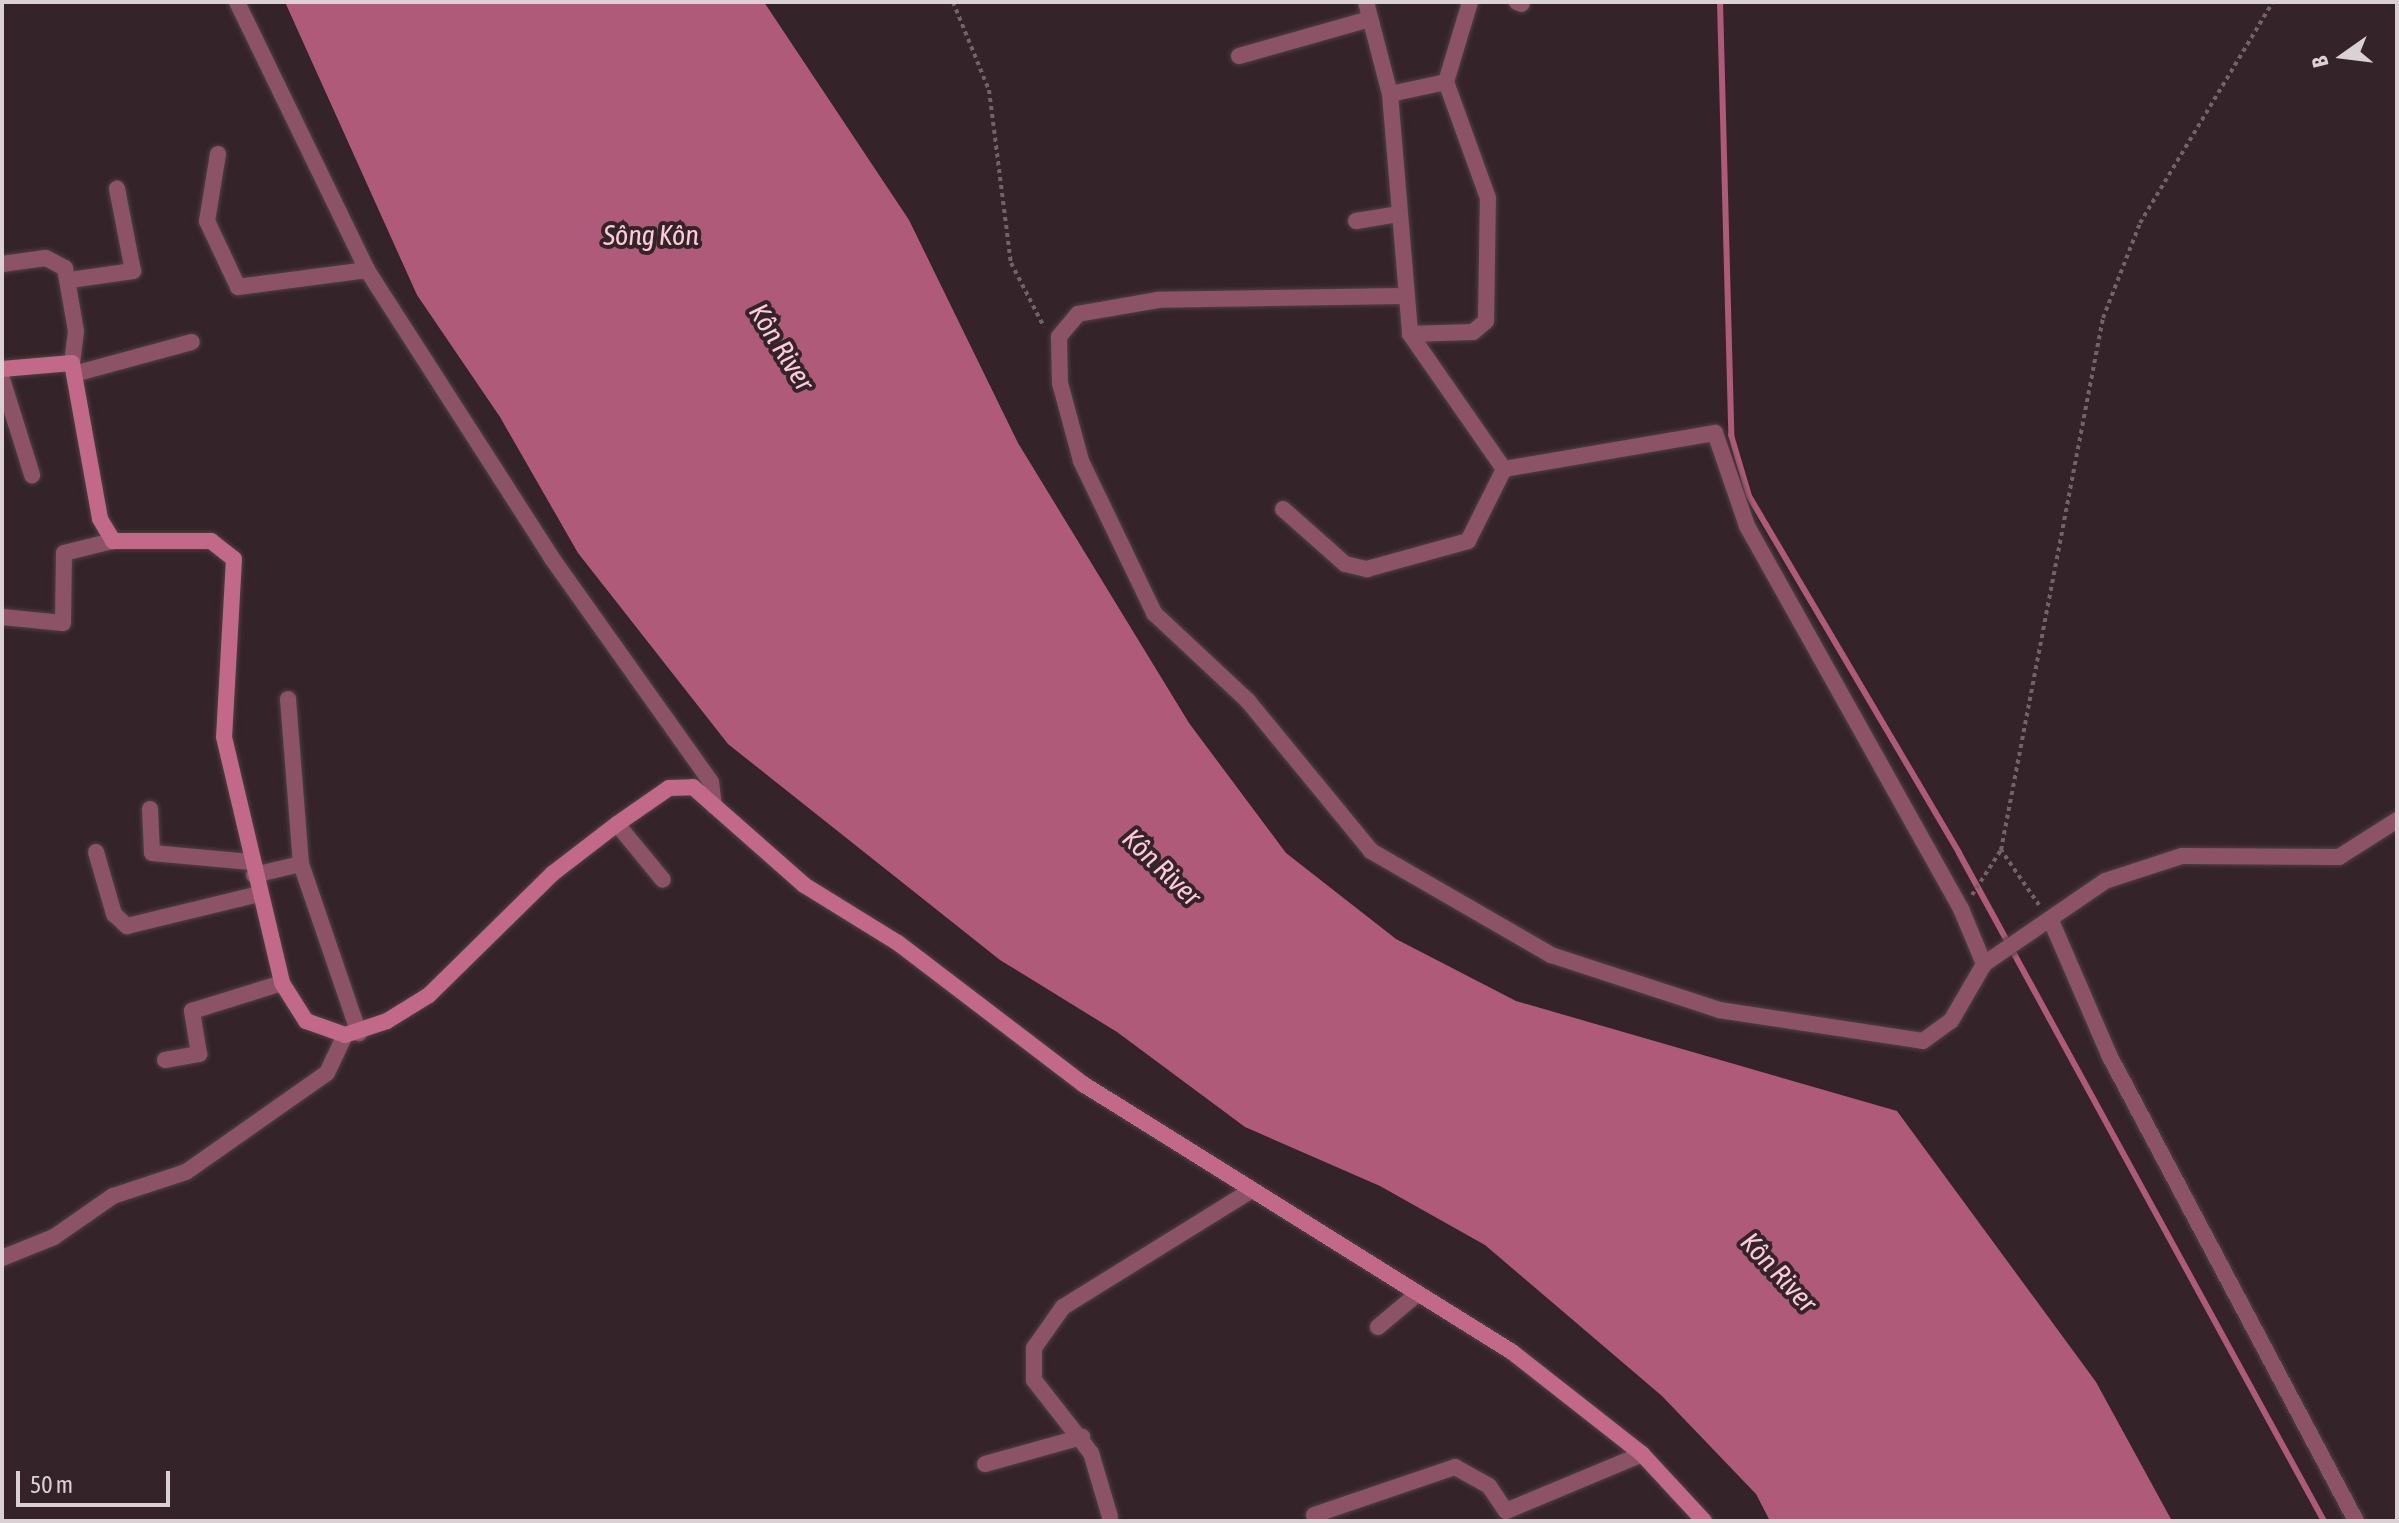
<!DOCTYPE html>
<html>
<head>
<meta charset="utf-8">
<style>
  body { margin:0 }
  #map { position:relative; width:2399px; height:1523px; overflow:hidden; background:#342429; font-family:"Asap Condensed",sans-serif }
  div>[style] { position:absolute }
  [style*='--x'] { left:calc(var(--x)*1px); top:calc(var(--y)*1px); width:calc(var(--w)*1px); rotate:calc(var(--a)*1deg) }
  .water>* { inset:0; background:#b05a79 }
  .stream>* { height:6px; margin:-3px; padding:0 3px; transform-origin:3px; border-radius:3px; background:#b05a79 }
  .path>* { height:4px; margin-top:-2px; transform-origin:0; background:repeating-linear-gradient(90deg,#716367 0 4px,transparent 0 8px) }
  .roads { filter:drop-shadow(0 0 2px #4f4044) drop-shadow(0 0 2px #4f4044) }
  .street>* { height:16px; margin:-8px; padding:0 8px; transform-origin:8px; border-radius:8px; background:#8c5366 }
  .secondary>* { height:16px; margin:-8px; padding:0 8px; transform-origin:8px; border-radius:8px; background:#c26888 }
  span { translate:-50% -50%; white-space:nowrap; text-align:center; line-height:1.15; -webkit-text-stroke:8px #342429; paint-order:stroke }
  .water-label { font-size:28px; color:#fccbda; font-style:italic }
  .frame { position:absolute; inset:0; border:4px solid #dbd0d3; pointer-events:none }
  .north { position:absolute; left:2303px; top:16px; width:80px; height:80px; -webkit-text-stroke:6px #342429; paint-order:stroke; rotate:256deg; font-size:22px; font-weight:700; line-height:32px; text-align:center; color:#dbd0d3 }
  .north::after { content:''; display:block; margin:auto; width:28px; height:36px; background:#dbd0d3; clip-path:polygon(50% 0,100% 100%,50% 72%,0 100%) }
  .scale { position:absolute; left:16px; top:1471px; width:154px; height:36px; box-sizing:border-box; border:4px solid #dbd0d3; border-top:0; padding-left:10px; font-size:24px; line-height:28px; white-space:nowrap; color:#dbd0d3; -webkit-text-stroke:6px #342429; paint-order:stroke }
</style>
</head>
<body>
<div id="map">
  <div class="water">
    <div style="clip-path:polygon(285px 2px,764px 2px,909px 220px,1018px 443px,1189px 723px,1286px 853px,1396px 939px,1516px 1001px,1897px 1111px,2096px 1382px,2172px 1521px,1770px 1521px,1756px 1494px,1662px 1396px,1485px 1245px,1380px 1186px,1245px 1127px,1117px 1032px,1000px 960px,728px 744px,578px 553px,500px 417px,417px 295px)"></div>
  </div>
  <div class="stream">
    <div style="--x:1720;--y:2;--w:433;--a:88.5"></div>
    <div style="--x:1731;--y:435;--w:64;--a:73.6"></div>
    <div style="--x:1749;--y:496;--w:414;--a:59.5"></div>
    <div style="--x:1959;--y:853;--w:761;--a:61.35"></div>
  </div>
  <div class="path">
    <div style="--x:953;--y:2;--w:95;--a:67.8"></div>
    <div style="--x:989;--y:90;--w:174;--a:82.8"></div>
    <div style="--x:1011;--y:263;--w:72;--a:62.7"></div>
    <div style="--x:1972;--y:895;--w:54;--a:-57.2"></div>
    <div style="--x:2039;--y:905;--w:67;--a:-124.6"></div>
    <div style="--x:2001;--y:850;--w:542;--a:-79.15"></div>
    <div style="--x:2103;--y:318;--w:102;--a:-68.7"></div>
    <div style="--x:2140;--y:223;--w:258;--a:-59"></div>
  </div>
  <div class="roads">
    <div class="street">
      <div style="--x:237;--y:2;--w:298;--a:64.1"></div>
      <div style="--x:367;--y:270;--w:341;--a:57.3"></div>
      <div style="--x:551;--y:557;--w:276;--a:54.6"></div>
      <div style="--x:711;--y:782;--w:24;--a:83"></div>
      <div style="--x:1366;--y:2;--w:95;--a:75.4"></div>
      <div style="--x:1470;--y:2;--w:84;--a:106.7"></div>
      <div style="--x:1446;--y:82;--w:57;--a:167.9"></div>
      <div style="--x:1390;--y:94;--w:241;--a:85.2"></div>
      <div style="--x:1410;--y:334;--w:165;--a:55.2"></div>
      <div style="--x:1504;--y:469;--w:214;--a:-9.7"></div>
      <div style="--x:1715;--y:433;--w:98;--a:71"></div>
      <div style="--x:1747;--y:526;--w:439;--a:60.8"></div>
      <div style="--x:1961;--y:909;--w:60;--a:67.3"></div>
      <div style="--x:1517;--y:2;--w:5;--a:22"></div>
      <div style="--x:1239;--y:56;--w:136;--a:-15.8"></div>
      <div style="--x:218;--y:154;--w:68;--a:99.3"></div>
      <div style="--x:207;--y:221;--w:73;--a:64.8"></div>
      <div style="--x:238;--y:287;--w:130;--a:-7.5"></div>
      <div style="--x:1356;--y:221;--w:44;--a:-9.2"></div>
      <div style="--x:2;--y:264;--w:44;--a:-7.8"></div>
      <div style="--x:46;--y:258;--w:21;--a:28"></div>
      <div style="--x:65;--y:268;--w:64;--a:80.1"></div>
      <div style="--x:76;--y:331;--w:32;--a:97"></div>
      <div style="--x:70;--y:280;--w:64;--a:-8.1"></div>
      <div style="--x:133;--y:271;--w:84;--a:-101"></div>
      <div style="--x:1402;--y:296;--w:244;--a:179.1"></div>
      <div style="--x:1158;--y:300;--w:81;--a:170.1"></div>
      <div style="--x:1078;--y:314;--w:30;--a:130"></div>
      <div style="--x:1059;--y:337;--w:46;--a:88.8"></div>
      <div style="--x:1060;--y:383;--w:81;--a:74.9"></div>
      <div style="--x:1081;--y:461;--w:169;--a:64.3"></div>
      <div style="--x:1154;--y:613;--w:129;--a:43.1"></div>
      <div style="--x:1248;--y:701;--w:194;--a:50.6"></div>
      <div style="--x:1371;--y:851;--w:208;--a:30"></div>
      <div style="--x:1551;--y:955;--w:177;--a:18.1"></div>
      <div style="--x:1719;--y:1010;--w:206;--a:8.6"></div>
      <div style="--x:1923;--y:1041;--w:34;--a:-36"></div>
      <div style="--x:1951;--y:1021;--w:66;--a:-59.9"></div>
      <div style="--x:1984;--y:964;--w:147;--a:-34.4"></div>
      <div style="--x:2105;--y:881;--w:81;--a:-18"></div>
      <div style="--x:2182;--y:856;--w:157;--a:0.4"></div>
      <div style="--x:2339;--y:857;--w:69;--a:-32.5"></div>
      <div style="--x:1410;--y:334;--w:63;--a:-1.8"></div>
      <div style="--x:1473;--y:332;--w:17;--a:-40"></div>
      <div style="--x:1486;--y:321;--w:123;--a:-89.1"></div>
      <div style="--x:1488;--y:198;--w:123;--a:-109.9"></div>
      <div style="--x:74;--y:374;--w:122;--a:-15.2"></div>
      <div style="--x:2;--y:379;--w:101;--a:72.6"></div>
      <div style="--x:1283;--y:509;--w:83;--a:41.6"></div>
      <div style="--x:1345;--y:564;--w:23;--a:13"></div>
      <div style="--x:1367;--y:569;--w:105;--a:-15.5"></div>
      <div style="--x:1468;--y:541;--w:80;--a:-63.4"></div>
      <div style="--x:2;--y:617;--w:61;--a:5.6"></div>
      <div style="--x:63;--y:623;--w:70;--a:-89.2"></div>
      <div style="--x:64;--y:553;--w:50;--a:-13.8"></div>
      <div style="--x:288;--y:699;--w:166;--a:85.5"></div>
      <div style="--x:301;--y:864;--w:179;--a:71.1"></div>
      <div style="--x:150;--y:809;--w:44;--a:87.4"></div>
      <div style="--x:152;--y:853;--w:99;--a:5.2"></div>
      <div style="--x:617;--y:824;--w:72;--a:50.6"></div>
      <div style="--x:96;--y:852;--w:65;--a:73.8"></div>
      <div style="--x:114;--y:914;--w:18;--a:43"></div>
      <div style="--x:127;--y:926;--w:136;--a:-13.6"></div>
      <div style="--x:254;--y:875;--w:48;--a:-13.2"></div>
      <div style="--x:2052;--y:923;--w:144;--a:66.6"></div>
      <div style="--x:2109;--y:1055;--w:527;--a:62.07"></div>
      <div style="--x:165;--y:1060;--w:35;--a:-10"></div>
      <div style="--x:199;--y:1054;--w:44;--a:-99.2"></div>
      <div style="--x:192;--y:1011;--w:94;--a:-17.3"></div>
      <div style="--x:2;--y:1258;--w:56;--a:-22"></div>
      <div style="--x:54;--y:1237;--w:72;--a:-34.8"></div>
      <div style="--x:113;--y:1196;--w:77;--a:-18.2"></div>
      <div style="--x:186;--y:1172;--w:172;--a:-35.1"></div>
      <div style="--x:327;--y:1073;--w:42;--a:-64.7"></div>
      <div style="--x:1378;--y:1327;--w:50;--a:-40.1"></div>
      <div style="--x:985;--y:1464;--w:101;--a:-15.6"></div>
      <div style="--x:1314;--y:1515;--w:149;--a:-18.8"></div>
      <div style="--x:1455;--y:1467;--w:39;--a:29"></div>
      <div style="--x:1489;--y:1486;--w:30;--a:56"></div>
      <div style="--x:1506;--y:1511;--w:147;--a:-22.7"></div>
      <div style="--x:1110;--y:1517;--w:67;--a:-106.5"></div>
      <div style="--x:1091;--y:1453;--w:93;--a:-128"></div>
      <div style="--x:1034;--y:1380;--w:32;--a:-90"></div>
      <div style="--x:1034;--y:1348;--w:50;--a:-54.7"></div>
      <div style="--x:1063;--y:1307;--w:220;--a:-31.8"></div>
    </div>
    <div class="secondary">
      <div style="--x:2;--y:369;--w:70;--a:-4.9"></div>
      <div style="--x:72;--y:363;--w:158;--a:79.8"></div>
      <div style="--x:100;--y:519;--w:26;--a:59"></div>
      <div style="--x:113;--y:541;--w:98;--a:0"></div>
      <div style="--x:211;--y:541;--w:29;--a:38"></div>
      <div style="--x:234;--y:559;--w:178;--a:93.2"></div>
      <div style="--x:224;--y:737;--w:253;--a:76.7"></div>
      <div style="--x:282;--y:983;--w:45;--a:57.7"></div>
      <div style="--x:306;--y:1021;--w:41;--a:19.7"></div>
      <div style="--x:345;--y:1035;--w:44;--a:-18.4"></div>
      <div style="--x:387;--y:1021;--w:49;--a:-31.8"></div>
      <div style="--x:429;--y:995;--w:173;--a:-44.5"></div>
      <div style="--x:552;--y:874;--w:82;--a:-37.6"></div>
      <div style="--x:617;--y:824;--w:63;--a:-34.7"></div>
      <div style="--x:669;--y:788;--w:24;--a:-2"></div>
      <div style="--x:693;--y:787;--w:148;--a:41.4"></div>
      <div style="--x:804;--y:885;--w:110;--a:31.7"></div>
      <div style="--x:898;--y:943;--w:233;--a:37.3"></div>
      <div style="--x:1083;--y:1084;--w:506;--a:31.99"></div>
      <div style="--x:1512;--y:1352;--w:165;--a:38.1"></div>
      <div style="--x:1642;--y:1454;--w:91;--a:47.2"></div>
    </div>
  </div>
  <div class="water-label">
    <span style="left:651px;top:235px">Sông Kôn</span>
    <span style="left:782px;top:347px;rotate:58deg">Kôn River</span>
    <span style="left:1162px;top:867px;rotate:44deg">Kôn River</span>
    <span style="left:1779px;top:1272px;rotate:47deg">Kôn River</span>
  </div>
  <div class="frame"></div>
  <div class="north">B</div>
  <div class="scale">50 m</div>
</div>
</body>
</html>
